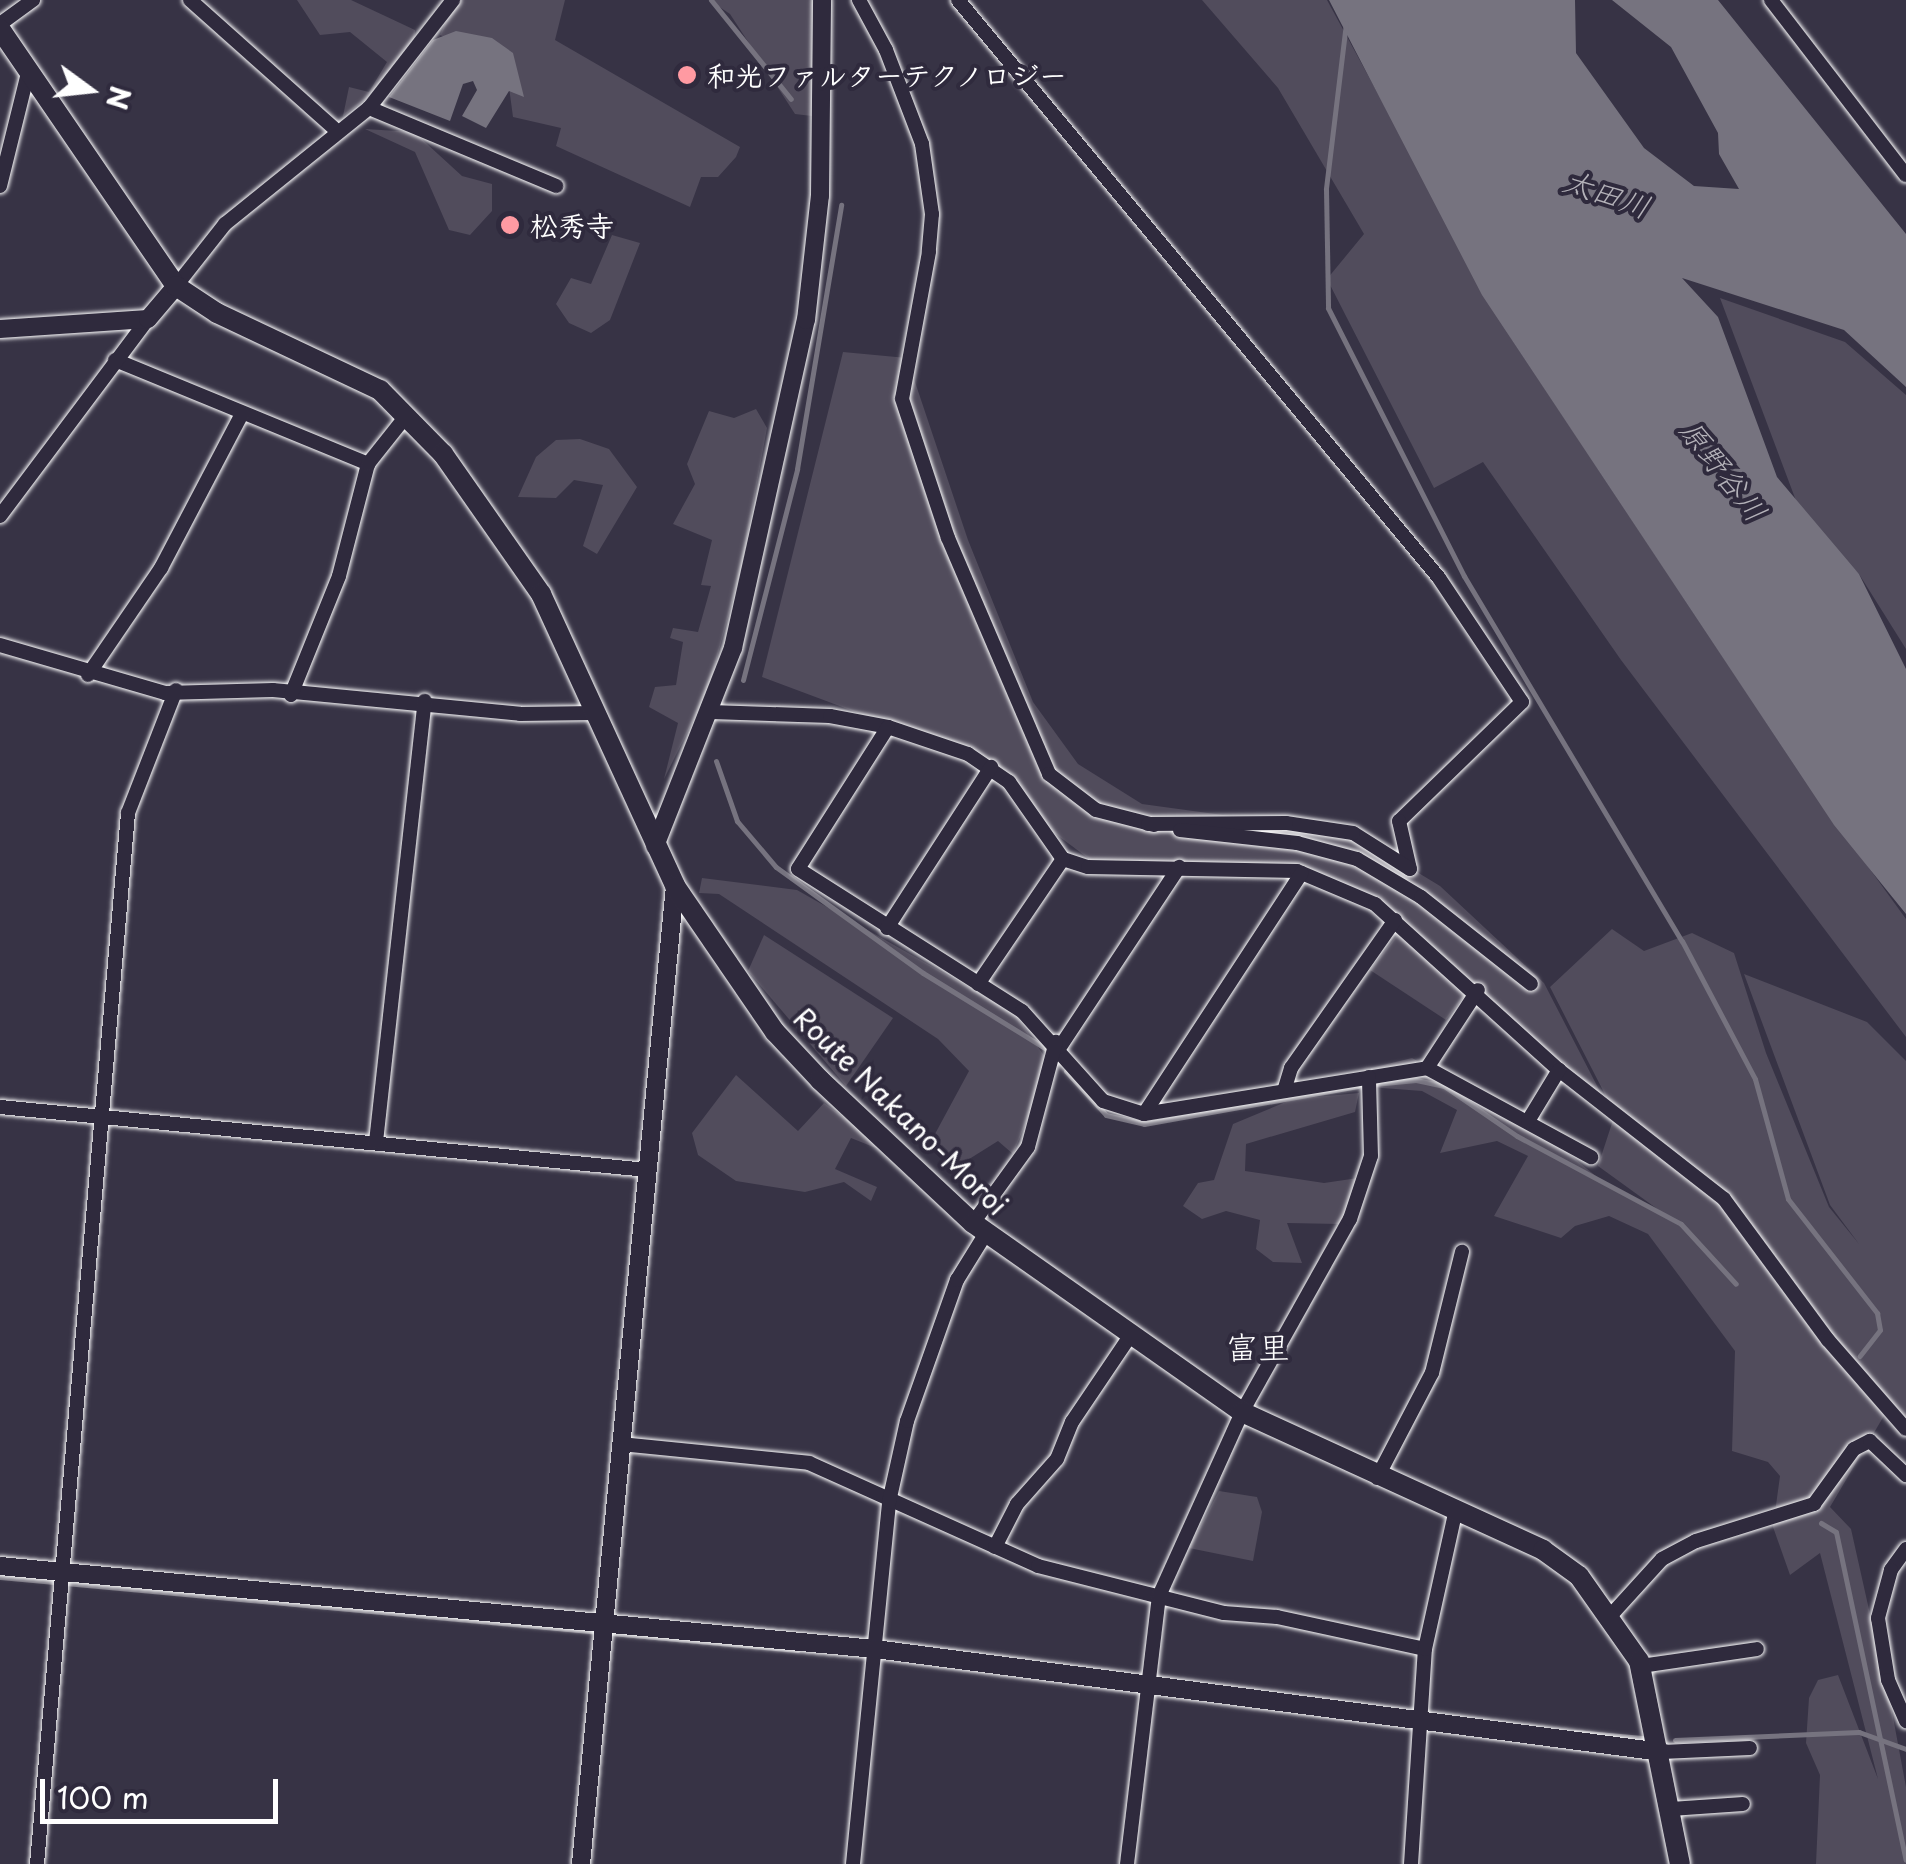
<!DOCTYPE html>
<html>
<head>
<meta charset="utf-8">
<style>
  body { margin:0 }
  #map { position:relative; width:1906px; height:1864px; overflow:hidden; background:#373345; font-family:"Playpen Sans","Klee One",sans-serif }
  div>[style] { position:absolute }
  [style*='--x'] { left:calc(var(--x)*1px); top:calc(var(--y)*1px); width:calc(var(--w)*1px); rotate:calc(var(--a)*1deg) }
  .green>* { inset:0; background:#514c5c }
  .water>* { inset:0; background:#76737f }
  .stream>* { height:5px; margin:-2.5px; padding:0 2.5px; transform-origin:2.5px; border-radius:2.5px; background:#76737f }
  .roads { filter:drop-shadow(0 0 2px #fff) drop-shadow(0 0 2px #fff) }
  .minor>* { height:14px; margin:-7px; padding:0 7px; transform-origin:7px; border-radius:7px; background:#2f2a3d }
  .tertiary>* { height:18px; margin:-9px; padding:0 9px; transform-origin:9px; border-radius:9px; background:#2f2a3d }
  .secondary>* { height:20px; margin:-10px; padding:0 10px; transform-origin:10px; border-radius:10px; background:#2f2a3d }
  .dots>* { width:28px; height:28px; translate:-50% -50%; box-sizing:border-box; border:5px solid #2f2a3d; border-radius:50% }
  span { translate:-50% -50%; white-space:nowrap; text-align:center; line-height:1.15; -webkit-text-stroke:8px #2f2a3d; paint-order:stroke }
  .poi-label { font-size:28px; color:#fff; font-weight:700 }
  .left { translate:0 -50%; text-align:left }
  .street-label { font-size:28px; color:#fff }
  .water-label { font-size:30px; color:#b4b2b9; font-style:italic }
  .quarter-label { font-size:32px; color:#fff }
  .north { position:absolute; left:40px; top:40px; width:100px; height:100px; -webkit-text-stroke:8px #2f2a3d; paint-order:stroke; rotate:105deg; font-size:28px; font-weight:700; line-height:40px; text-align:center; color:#fff }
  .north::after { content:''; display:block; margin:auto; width:35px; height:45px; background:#fff; clip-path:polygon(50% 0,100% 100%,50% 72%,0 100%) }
  .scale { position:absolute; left:40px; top:1779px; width:238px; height:45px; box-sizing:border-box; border:5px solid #fff; border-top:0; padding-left:12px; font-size:30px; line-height:35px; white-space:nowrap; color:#fff; -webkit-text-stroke:8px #2f2a3d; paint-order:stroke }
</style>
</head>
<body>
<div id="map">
  <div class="green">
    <div style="clip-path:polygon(297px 0,351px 0,415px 30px,414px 46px,366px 99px,343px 116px,349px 87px,369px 92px,387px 62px,350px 32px,320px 35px)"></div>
    <div style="clip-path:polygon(456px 0,565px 0,555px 40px,740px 147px,736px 157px,718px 177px,701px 177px,690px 207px,556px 146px,561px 128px,513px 117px,506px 65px,440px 35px)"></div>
    <div style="clip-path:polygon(709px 0,816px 0,812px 116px,795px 114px,730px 14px)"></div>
    <div style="clip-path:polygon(1202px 0,1327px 0,1511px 338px,1798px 770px,1906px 919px,1906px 1037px,1621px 660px,1483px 462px,1434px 488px,1327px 279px,1364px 234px,1278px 88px)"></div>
    <div style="clip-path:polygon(365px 129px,414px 132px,462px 176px,492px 184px,492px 211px,470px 235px,449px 230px,415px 152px)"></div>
    <div style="clip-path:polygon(612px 235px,640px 243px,610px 320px,591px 333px,569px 323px,556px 304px,571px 278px,591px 284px)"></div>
    <div style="clip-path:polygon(1720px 298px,1845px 342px,1906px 395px,1906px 649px,1859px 574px,1801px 514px)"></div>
    <div style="clip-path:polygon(843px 352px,907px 358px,968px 540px,1033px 702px,1078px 764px,1142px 804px,1353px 833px,1440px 886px,1544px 983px,1609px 1109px,1418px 939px,1345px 888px,1254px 867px,1100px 867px,1033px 817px,1009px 782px,968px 754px,762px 677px)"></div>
    <div style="clip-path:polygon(756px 409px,767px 428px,742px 565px,708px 691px,664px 779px,678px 723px,649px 707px,655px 687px,676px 685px,683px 642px,670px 638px,673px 628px,698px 632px,711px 586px,701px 585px,712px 540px,673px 524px,695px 484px,687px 464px,709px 411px,734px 418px)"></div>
    <div style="clip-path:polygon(580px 439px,609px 449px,637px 487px,597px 554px,583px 546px,603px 485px,574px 480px,556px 498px,518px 497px,536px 457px,556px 440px)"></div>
    <div style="clip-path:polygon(702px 878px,797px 890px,1014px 1013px,1050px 1064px,1013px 1154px,998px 1141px,958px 1166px,929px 1145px,969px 1071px,938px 1039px,719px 894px,699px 893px)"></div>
    <div style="clip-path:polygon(1612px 929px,1644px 951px,1692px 933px,1734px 953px,1766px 1053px,1829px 1207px,1859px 1244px,1830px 1205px,1744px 974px,1867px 1022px,1906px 1061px,1906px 1425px,1888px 1409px,1830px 1507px,1851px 1529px,1893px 1717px,1906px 1787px,1906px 1864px,1816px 1864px,1820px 1775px,1806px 1743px,1809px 1698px,1818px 1680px,1838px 1675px,1878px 1779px,1820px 1553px,1790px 1575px,1773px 1527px,1780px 1476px,1768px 1462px,1732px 1451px,1735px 1351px,1648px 1234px,1609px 1216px,1575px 1226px,1561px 1238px,1494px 1216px,1528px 1156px,1497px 1141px,1440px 1153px,1457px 1110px,1422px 1091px,1369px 1087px,1371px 1068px,1412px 1058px,1528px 1121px,1602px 1181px,1685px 1229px,1598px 1166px,1615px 1114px,1550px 987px)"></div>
    <div style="clip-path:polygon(1398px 934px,1468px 991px,1446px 1020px,1370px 970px)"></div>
    <div style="clip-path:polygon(764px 935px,893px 1018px,846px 1086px,748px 971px)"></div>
    <div style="clip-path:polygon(736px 1075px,798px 1131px,824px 1103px,878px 1143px,881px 1150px,851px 1138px,835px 1169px,877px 1187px,871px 1201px,844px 1182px,805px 1192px,736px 1181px,698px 1155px,692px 1133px)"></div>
    <div style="clip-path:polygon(1359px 1093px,1355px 1112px,1246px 1144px,1245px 1171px,1324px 1183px,1358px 1178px,1358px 1197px,1339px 1224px,1287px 1223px,1302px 1263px,1273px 1262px,1256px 1249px,1260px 1220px,1226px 1211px,1202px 1219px,1183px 1206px,1198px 1183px,1214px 1180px,1233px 1124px,1293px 1099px)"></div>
    <div style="clip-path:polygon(1219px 1491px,1257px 1497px,1262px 1512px,1253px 1561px,1189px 1548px)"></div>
  </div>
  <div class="water">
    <div style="clip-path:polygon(1329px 0,1575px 0,1576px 53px,1644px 148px,1694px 186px,1739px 189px,1719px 154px,1718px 133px,1671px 47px,1612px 0,1718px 0,1906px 234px,1906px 387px,1844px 330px,1682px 278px,1718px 317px,1777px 477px,1859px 574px,1906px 669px,1906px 914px,1834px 825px,1482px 295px)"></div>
    <div style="clip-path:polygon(456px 31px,492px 38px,513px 53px,524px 97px,509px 91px,486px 128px,462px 116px,477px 90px,473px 81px,463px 84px,450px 121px,389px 97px,433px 40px)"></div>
  </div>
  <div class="stream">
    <div style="--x:711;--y:0;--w:127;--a:51.1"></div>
    <div style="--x:1346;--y:23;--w:167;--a:96.9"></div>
    <div style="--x:1326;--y:189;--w:119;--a:89"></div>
    <div style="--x:1328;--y:308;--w:301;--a:63.1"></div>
    <div style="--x:1464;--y:576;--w:425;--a:59.2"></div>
    <div style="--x:1682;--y:941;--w:156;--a:62.1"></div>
    <div style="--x:1755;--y:1079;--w:124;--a:74.6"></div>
    <div style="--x:1788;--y:1199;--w:145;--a:52"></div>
    <div style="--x:1877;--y:1313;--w:17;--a:80"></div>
    <div style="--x:1880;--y:1330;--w:33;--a:128"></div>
    <div style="--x:743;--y:680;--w:218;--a:-75.6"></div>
    <div style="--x:797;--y:469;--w:268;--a:-80.5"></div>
    <div style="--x:716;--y:761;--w:64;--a:70.7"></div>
    <div style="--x:737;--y:821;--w:60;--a:49.7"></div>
    <div style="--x:776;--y:867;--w:181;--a:35.8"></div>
    <div style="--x:923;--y:973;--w:147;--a:31.6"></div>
    <div style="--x:1066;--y:1071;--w:59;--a:47.7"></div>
    <div style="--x:1106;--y:1115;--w:39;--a:13"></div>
    <div style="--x:1144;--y:1124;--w:217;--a:-10.1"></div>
    <div style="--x:1374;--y:1084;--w:42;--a:-5.4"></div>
    <div style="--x:1416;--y:1080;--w:29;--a:12"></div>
    <div style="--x:1444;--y:1086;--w:88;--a:34.4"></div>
    <div style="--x:1517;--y:1136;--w:186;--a:28.2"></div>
    <div style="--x:1681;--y:1224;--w:81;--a:47.5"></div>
    <div style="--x:1821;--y:1523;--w:17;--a:31"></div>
    <div style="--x:1836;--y:1532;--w:335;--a:78"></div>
    <div style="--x:0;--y:1577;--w:801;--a:5.23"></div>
    <div style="--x:1575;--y:1732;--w:67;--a:5.1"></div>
    <div style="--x:1675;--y:1740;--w:184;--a:-2.5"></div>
    <div style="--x:1859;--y:1732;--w:50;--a:19.9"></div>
  </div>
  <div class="roads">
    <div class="minor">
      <div style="--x:190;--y:0;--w:198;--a:41.7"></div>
      <div style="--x:859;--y:0;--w:57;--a:61.6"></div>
      <div style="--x:886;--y:50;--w:101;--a:69"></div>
      <div style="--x:922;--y:144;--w:71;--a:81.9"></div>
      <div style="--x:932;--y:214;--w:38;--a:95"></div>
      <div style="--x:929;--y:252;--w:149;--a:100.4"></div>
      <div style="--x:902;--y:399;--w:146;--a:71.7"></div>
      <div style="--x:948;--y:538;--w:257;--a:66.8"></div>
      <div style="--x:1049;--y:774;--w:59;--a:37.5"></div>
      <div style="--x:1096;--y:810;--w:60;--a:14.5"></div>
      <div style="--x:958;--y:0;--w:752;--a:50.23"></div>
      <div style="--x:1439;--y:578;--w:149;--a:56.2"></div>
      <div style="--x:1522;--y:702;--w:171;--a:135.9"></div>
      <div style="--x:1399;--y:821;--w:49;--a:77.1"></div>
      <div style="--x:1410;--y:869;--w:67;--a:-147.7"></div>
      <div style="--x:1353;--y:833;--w:68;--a:-171.5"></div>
      <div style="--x:1286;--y:823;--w:138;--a:179.6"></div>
      <div style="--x:1771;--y:0;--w:221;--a:52.4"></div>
      <div style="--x:0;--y:24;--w:41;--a:-36"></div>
      <div style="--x:369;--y:108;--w:203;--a:22.6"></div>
      <div style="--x:0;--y:186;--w:116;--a:-76.1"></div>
      <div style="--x:176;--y:286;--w:79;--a:-51.7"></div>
      <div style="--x:225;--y:224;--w:185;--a:-38.9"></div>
      <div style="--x:369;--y:108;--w:137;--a:-52.1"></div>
      <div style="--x:115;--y:360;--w:274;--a:22.3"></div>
      <div style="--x:0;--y:516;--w:246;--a:-53.1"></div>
      <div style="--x:0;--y:645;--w:172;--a:16.2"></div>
      <div style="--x:165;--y:693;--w:108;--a:-1.6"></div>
      <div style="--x:273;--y:690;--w:248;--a:5.5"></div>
      <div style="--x:520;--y:714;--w:75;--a:-0.8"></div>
      <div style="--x:88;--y:675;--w:130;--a:-55.7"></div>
      <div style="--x:161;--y:568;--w:174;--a:-62.3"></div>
      <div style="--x:291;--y:695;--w:128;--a:-68"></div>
      <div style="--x:339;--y:576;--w:116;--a:-75.5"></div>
      <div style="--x:368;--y:464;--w:63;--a:-51.5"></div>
      <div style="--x:711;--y:712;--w:119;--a:1.9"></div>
      <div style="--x:830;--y:716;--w:59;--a:10.7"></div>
      <div style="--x:888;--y:727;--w:84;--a:18.6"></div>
      <div style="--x:968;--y:754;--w:50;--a:34.3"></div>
      <div style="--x:1009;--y:782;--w:94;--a:55"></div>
      <div style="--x:1063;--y:859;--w:26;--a:18"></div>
      <div style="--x:1088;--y:867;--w:209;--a:1.1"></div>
      <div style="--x:1297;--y:871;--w:85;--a:22.9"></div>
      <div style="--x:1375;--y:904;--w:248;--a:42.1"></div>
      <div style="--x:1559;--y:1070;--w:209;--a:38"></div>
      <div style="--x:1724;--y:1199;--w:175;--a:53.6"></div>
      <div style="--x:1828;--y:1340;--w:118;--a:48.8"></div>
      <div style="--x:888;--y:727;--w:168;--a:122.4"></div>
      <div style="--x:798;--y:869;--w:265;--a:32.4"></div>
      <div style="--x:1022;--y:1011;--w:121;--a:48"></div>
      <div style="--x:1103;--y:1101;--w:43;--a:17.6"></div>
      <div style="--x:1144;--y:1114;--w:287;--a:-9.2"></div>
      <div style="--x:1427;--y:1068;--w:187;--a:28.5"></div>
      <div style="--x:1180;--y:830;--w:118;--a:6.3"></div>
      <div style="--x:1297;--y:843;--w:62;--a:14.9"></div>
      <div style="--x:1357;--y:859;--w:74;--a:30.7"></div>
      <div style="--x:1421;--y:897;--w:140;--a:38.3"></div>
      <div style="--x:887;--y:928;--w:192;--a:-57.1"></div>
      <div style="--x:978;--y:984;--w:151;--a:-55.8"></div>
      <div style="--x:1060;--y:1047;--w:216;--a:-56.5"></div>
      <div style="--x:1427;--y:1068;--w:93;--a:-56.8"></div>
      <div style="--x:1284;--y:1091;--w:24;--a:-73"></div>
      <div style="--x:1291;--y:1068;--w:181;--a:-54.9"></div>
      <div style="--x:0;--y:1107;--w:650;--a:5.56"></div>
      <div style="--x:1144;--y:1114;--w:288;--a:-56.8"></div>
      <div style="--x:1528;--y:1121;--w:60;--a:-58.7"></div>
      <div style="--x:376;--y:1142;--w:444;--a:-83.7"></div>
      <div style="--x:973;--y:1223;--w:94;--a:-54.1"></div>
      <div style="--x:1028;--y:1147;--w:109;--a:-75.1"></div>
      <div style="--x:620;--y:1444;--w:190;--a:5.7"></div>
      <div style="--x:809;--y:1463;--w:251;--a:24.2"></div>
      <div style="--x:1038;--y:1566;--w:192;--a:14.2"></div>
      <div style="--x:1224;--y:1613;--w:53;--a:4.3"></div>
      <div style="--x:1277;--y:1617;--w:151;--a:12.2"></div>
      <div style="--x:1377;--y:1478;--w:119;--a:-62.4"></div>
      <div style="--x:1432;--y:1373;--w:125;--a:-76.1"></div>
      <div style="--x:995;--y:1547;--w:48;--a:-62.9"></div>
      <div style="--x:1017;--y:1504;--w:60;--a:-48.4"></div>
      <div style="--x:1057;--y:1459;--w:40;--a:-68"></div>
      <div style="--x:1072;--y:1422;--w:107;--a:-56"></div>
      <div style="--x:1906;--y:1549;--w:26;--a:126"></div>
      <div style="--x:1891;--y:1570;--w:50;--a:105.2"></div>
      <div style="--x:1878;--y:1618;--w:63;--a:80.8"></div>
      <div style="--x:1888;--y:1680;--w:45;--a:66.3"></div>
      <div style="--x:1612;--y:1614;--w:74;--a:-47.7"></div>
      <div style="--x:1662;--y:1559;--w:38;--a:-28"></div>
      <div style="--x:1696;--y:1541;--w:124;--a:-17.4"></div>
      <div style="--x:1814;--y:1504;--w:68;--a:-54"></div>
      <div style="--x:1854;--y:1449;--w:18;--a:-27"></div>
      <div style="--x:1870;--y:1441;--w:50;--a:43.4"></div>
      <div style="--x:1641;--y:1666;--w:117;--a:-8.3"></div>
      <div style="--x:1662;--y:1752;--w:88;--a:-2.6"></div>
      <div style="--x:1671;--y:1809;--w:72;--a:-4"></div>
      <div style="--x:37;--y:1864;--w:1055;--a:-85.05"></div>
      <div style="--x:128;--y:813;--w:132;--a:-68.7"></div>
      <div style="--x:853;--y:1864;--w:364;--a:-84.3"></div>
      <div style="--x:889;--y:1502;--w:83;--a:-77.5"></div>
      <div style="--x:907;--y:1421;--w:150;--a:-70.5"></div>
      <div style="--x:957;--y:1280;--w:55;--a:-58.3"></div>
      <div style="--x:1127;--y:1864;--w:270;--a:-83.2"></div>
      <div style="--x:1159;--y:1596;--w:202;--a:-65.7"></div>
      <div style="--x:1242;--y:1412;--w:221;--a:-60.8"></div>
      <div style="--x:1350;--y:1219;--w:66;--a:-71.6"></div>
      <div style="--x:1371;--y:1156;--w:79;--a:-91.5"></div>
      <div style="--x:1411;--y:1864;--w:215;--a:-86.3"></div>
      <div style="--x:1425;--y:1649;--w:138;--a:-77.5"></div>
    </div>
    <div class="tertiary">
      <div style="--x:0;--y:329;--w:148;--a:-3.9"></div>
      <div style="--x:148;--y:319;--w:43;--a:-49.7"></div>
      <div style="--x:655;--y:846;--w:213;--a:-68.5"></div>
      <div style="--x:733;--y:648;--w:336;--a:-77.5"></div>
      <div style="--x:806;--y:320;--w:125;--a:-83.6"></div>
      <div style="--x:820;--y:196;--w:196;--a:-89.4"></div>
      <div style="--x:0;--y:1566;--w:879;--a:5.42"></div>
      <div style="--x:875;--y:1649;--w:794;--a:7.46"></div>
      <div style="--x:581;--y:1864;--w:983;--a:-84.51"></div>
    </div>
    <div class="secondary">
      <div style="--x:0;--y:29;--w:311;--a:55.6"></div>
      <div style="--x:176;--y:286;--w:49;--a:33.4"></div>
      <div style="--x:217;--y:313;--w:180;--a:25.3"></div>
      <div style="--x:380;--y:390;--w:90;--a:45.5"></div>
      <div style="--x:443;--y:454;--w:171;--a:55"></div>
      <div style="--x:541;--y:594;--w:321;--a:65.3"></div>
      <div style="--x:675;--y:886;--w:177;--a:55.6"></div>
      <div style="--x:775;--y:1032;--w:66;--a:46.8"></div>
      <div style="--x:820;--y:1080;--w:209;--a:43.1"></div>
      <div style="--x:973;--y:1223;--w:329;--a:35.1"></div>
      <div style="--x:1242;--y:1412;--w:331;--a:24.6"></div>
      <div style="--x:1543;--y:1550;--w:44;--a:35.8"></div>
      <div style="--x:1579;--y:1576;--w:104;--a:54.8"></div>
      <div style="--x:1639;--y:1661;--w:207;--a:78.6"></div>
    </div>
  </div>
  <div class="dots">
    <div style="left:687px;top:75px;background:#ff9aa2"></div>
    <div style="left:510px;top:225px;background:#ff9aa2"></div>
  </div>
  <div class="poi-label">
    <span class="left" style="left:707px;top:75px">和光ファルターテクノロジー</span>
    <span class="left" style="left:530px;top:225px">松秀寺</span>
  </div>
  <div class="street-label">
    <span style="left:901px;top:1111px;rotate:44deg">Route Nakano-Moroi</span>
  </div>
  <div class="water-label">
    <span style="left:1607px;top:193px;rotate:19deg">太田川</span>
    <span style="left:1724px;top:470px;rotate:52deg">原野谷川</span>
  </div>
  <div class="quarter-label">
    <span style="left:1258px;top:1346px">富里</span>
  </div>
  <div class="north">N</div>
  <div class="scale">100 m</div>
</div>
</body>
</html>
